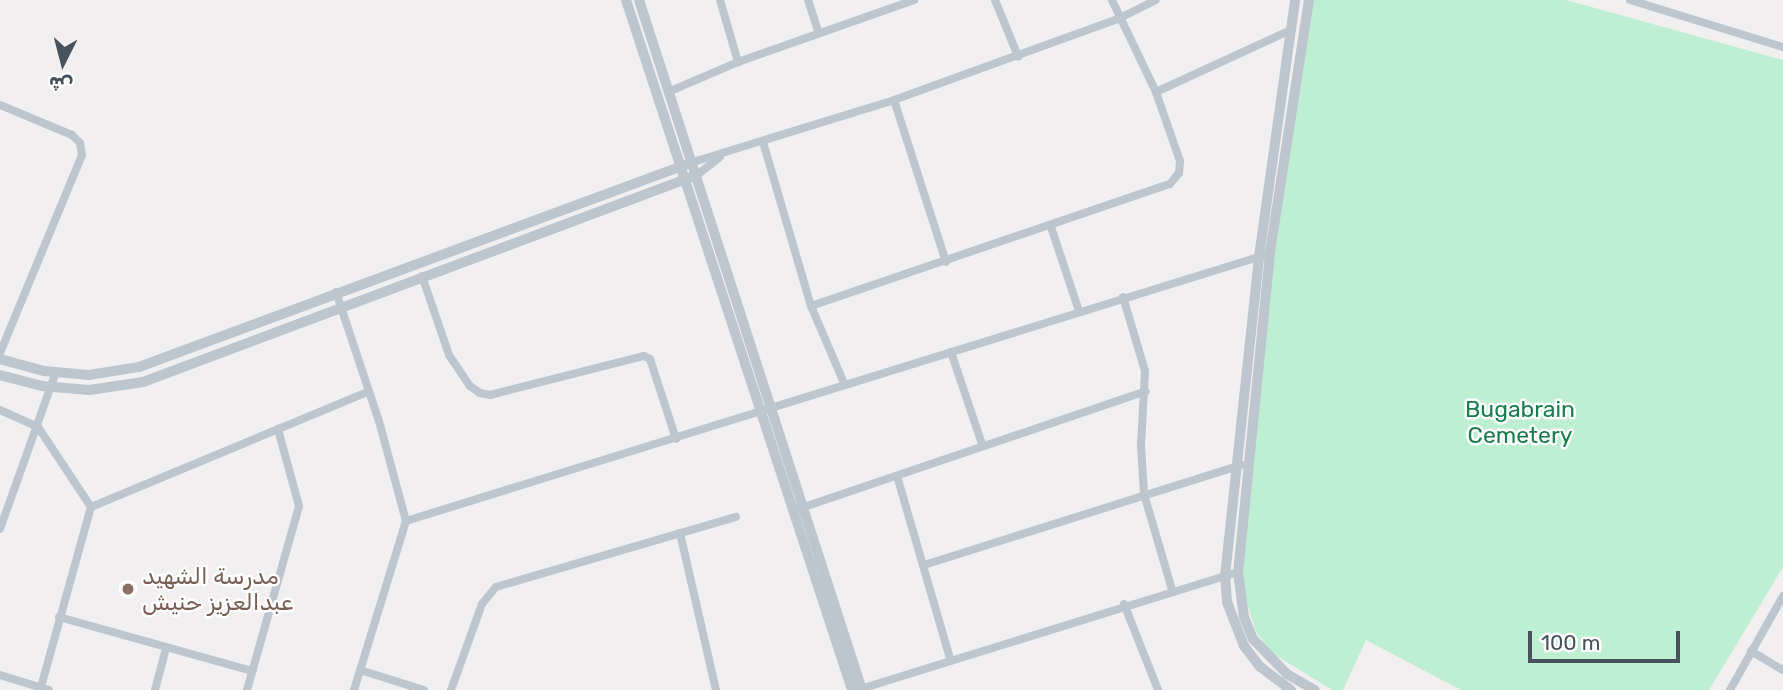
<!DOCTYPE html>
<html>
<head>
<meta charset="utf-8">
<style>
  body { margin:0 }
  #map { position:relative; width:1783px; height:690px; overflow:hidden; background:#f1efef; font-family:Rubik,"Noto Naskh Arabic",sans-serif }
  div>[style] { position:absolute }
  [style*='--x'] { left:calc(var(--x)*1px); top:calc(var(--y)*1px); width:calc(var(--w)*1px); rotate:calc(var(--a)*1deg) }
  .green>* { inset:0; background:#beefd2 }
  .minor>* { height:8px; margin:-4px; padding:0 4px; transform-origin:4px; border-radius:4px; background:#bdc6ce }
  .tertiary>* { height:10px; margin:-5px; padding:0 5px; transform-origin:5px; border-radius:5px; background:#bdc6ce }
  .dots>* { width:19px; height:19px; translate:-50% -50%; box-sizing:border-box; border:4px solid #fff; border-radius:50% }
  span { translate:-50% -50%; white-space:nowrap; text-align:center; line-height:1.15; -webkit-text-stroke:5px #fff; paint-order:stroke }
  .park-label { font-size:23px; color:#187d4d }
  .education-label { font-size:23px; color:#785e54 }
  .left { translate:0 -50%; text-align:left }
  .north { position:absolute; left:28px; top:28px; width:70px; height:70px; -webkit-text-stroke:5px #fff; paint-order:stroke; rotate:186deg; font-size:19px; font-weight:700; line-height:28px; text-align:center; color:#47525c }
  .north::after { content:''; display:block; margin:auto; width:24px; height:32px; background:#47525c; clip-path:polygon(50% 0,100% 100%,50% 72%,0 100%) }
  .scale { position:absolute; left:1528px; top:631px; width:152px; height:32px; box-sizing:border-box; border:4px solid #47525c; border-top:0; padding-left:9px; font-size:21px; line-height:24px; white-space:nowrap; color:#47525c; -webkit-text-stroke:5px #fff; paint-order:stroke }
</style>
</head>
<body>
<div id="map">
  <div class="green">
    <div style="clip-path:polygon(1310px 0,1566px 0,1783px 60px,1783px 567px,1709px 690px,1461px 690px,1366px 640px,1343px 690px,1332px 690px,1272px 653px,1256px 632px,1240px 581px,1272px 266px)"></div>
  </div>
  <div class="minor">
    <div style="--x:720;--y:0;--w:65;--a:73.8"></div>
    <div style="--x:808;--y:0;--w:35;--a:72"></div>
    <div style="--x:995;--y:0;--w:61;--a:67.7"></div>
    <div style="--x:1630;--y:0;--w:160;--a:17.1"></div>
    <div style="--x:668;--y:92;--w:76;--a:-23.2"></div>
    <div style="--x:738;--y:62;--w:187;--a:-19.4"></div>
    <div style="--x:1156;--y:92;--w:149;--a:-24.7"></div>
    <div style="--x:894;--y:100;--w:170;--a:72.2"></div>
    <div style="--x:0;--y:105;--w:78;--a:22.6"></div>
    <div style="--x:72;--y:135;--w:11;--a:45"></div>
    <div style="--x:80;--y:143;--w:12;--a:81"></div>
    <div style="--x:82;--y:155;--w:214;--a:112.5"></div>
    <div style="--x:763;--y:142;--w:171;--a:73.7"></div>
    <div style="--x:811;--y:306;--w:84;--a:66.8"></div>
    <div style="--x:693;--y:162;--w:210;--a:-17.1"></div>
    <div style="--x:894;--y:100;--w:238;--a:-19.9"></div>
    <div style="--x:1118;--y:19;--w:42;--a:-26.6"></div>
    <div style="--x:697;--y:175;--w:29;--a:-38"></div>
    <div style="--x:1051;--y:227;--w:89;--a:71.6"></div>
    <div style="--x:422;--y:276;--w:83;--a:71.1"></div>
    <div style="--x:449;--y:355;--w:37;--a:56"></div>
    <div style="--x:470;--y:386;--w:12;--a:35"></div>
    <div style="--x:480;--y:393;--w:10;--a:11"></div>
    <div style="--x:490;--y:395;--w:159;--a:-14.2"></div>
    <div style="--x:644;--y:356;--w:7;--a:27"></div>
    <div style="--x:650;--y:359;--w:84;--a:72"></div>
    <div style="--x:336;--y:292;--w:136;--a:71.6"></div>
    <div style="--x:379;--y:421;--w:104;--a:74.9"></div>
    <div style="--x:406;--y:521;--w:177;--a:107.1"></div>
    <div style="--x:1123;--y:297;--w:77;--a:73.4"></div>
    <div style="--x:1145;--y:371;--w:75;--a:93.1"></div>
    <div style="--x:1141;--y:446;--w:48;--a:86.4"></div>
    <div style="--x:1144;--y:494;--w:100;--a:73.7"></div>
    <div style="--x:811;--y:306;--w:379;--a:-18.8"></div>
    <div style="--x:1170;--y:184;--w:14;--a:-51"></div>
    <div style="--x:1179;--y:173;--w:12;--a:-85"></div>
    <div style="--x:1180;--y:161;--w:73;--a:-109.2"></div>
    <div style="--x:1156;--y:92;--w:102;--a:-115.6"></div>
    <div style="--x:951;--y:352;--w:97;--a:71.4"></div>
    <div style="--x:0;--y:410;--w:42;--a:24.1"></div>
    <div style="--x:38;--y:427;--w:96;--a:56.5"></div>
    <div style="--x:91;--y:507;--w:301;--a:-22.6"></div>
    <div style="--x:897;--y:476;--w:191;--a:73.8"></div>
    <div style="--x:798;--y:509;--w:367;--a:-18.7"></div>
    <div style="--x:406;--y:521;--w:896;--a:-17.2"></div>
    <div style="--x:0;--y:529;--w:167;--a:-70.4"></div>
    <div style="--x:680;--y:533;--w:161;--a:77.1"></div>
    <div style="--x:924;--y:565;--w:333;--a:-17.5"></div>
    <div style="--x:1124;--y:604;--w:92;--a:68.4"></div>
    <div style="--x:59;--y:617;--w:201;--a:15.6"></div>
    <div style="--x:1751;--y:651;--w:37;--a:31"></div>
    <div style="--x:360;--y:670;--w:67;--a:17.4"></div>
    <div style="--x:0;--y:675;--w:51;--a:17"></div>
    <div style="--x:41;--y:687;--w:187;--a:-74.5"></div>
    <div style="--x:155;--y:690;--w:43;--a:-75.3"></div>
    <div style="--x:247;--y:690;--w:191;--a:-74.2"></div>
    <div style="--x:299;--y:506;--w:80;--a:-105.3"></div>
    <div style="--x:451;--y:690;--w:91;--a:-70.2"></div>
    <div style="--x:482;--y:604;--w:22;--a:-51"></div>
    <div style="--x:496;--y:587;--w:250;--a:-16.3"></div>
    <div style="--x:857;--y:690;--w:399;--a:-17.2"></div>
    <div style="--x:1730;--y:690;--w:108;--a:-60.6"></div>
  </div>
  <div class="tertiary">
    <div style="--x:626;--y:0;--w:726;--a:71.86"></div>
    <div style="--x:639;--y:0;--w:725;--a:72.09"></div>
    <div style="--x:1309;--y:0;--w:256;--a:98.8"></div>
    <div style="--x:1270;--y:253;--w:321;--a:95.7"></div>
    <div style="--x:1238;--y:572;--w:45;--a:82.4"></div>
    <div style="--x:1244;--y:617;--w:24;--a:68"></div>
    <div style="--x:1253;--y:639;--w:49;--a:45.8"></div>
    <div style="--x:1287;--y:674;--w:32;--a:30"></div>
    <div style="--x:0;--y:359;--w:46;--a:15.3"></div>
    <div style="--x:44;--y:371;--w:45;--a:5.1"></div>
    <div style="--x:89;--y:375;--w:51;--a:-9.1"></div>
    <div style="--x:139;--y:367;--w:591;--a:-20.31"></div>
    <div style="--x:0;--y:375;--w:43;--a:14.7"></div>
    <div style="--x:42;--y:386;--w:47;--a:4.9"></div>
    <div style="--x:89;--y:390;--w:55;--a:-8.4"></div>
    <div style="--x:143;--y:382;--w:591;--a:-20.49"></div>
    <div style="--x:1291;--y:690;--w:39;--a:-143"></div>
    <div style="--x:1260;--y:667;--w:26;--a:-127"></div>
    <div style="--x:1244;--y:646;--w:47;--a:-111.1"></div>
    <div style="--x:1227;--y:602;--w:26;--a:-94"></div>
    <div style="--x:1225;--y:576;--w:321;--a:-83.9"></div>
    <div style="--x:1259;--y:257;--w:260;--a:-82"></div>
  </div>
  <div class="dots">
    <div style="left:128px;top:589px;background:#8d6e63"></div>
  </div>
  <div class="park-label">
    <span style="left:1520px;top:422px">Bugabrain<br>Cemetery</span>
  </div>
  <div class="education-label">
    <span class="left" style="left:142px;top:589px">مدرسة الشهيد<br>عبدالعزيز حنيش</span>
  </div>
  <div class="north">ش</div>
  <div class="scale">100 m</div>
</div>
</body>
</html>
